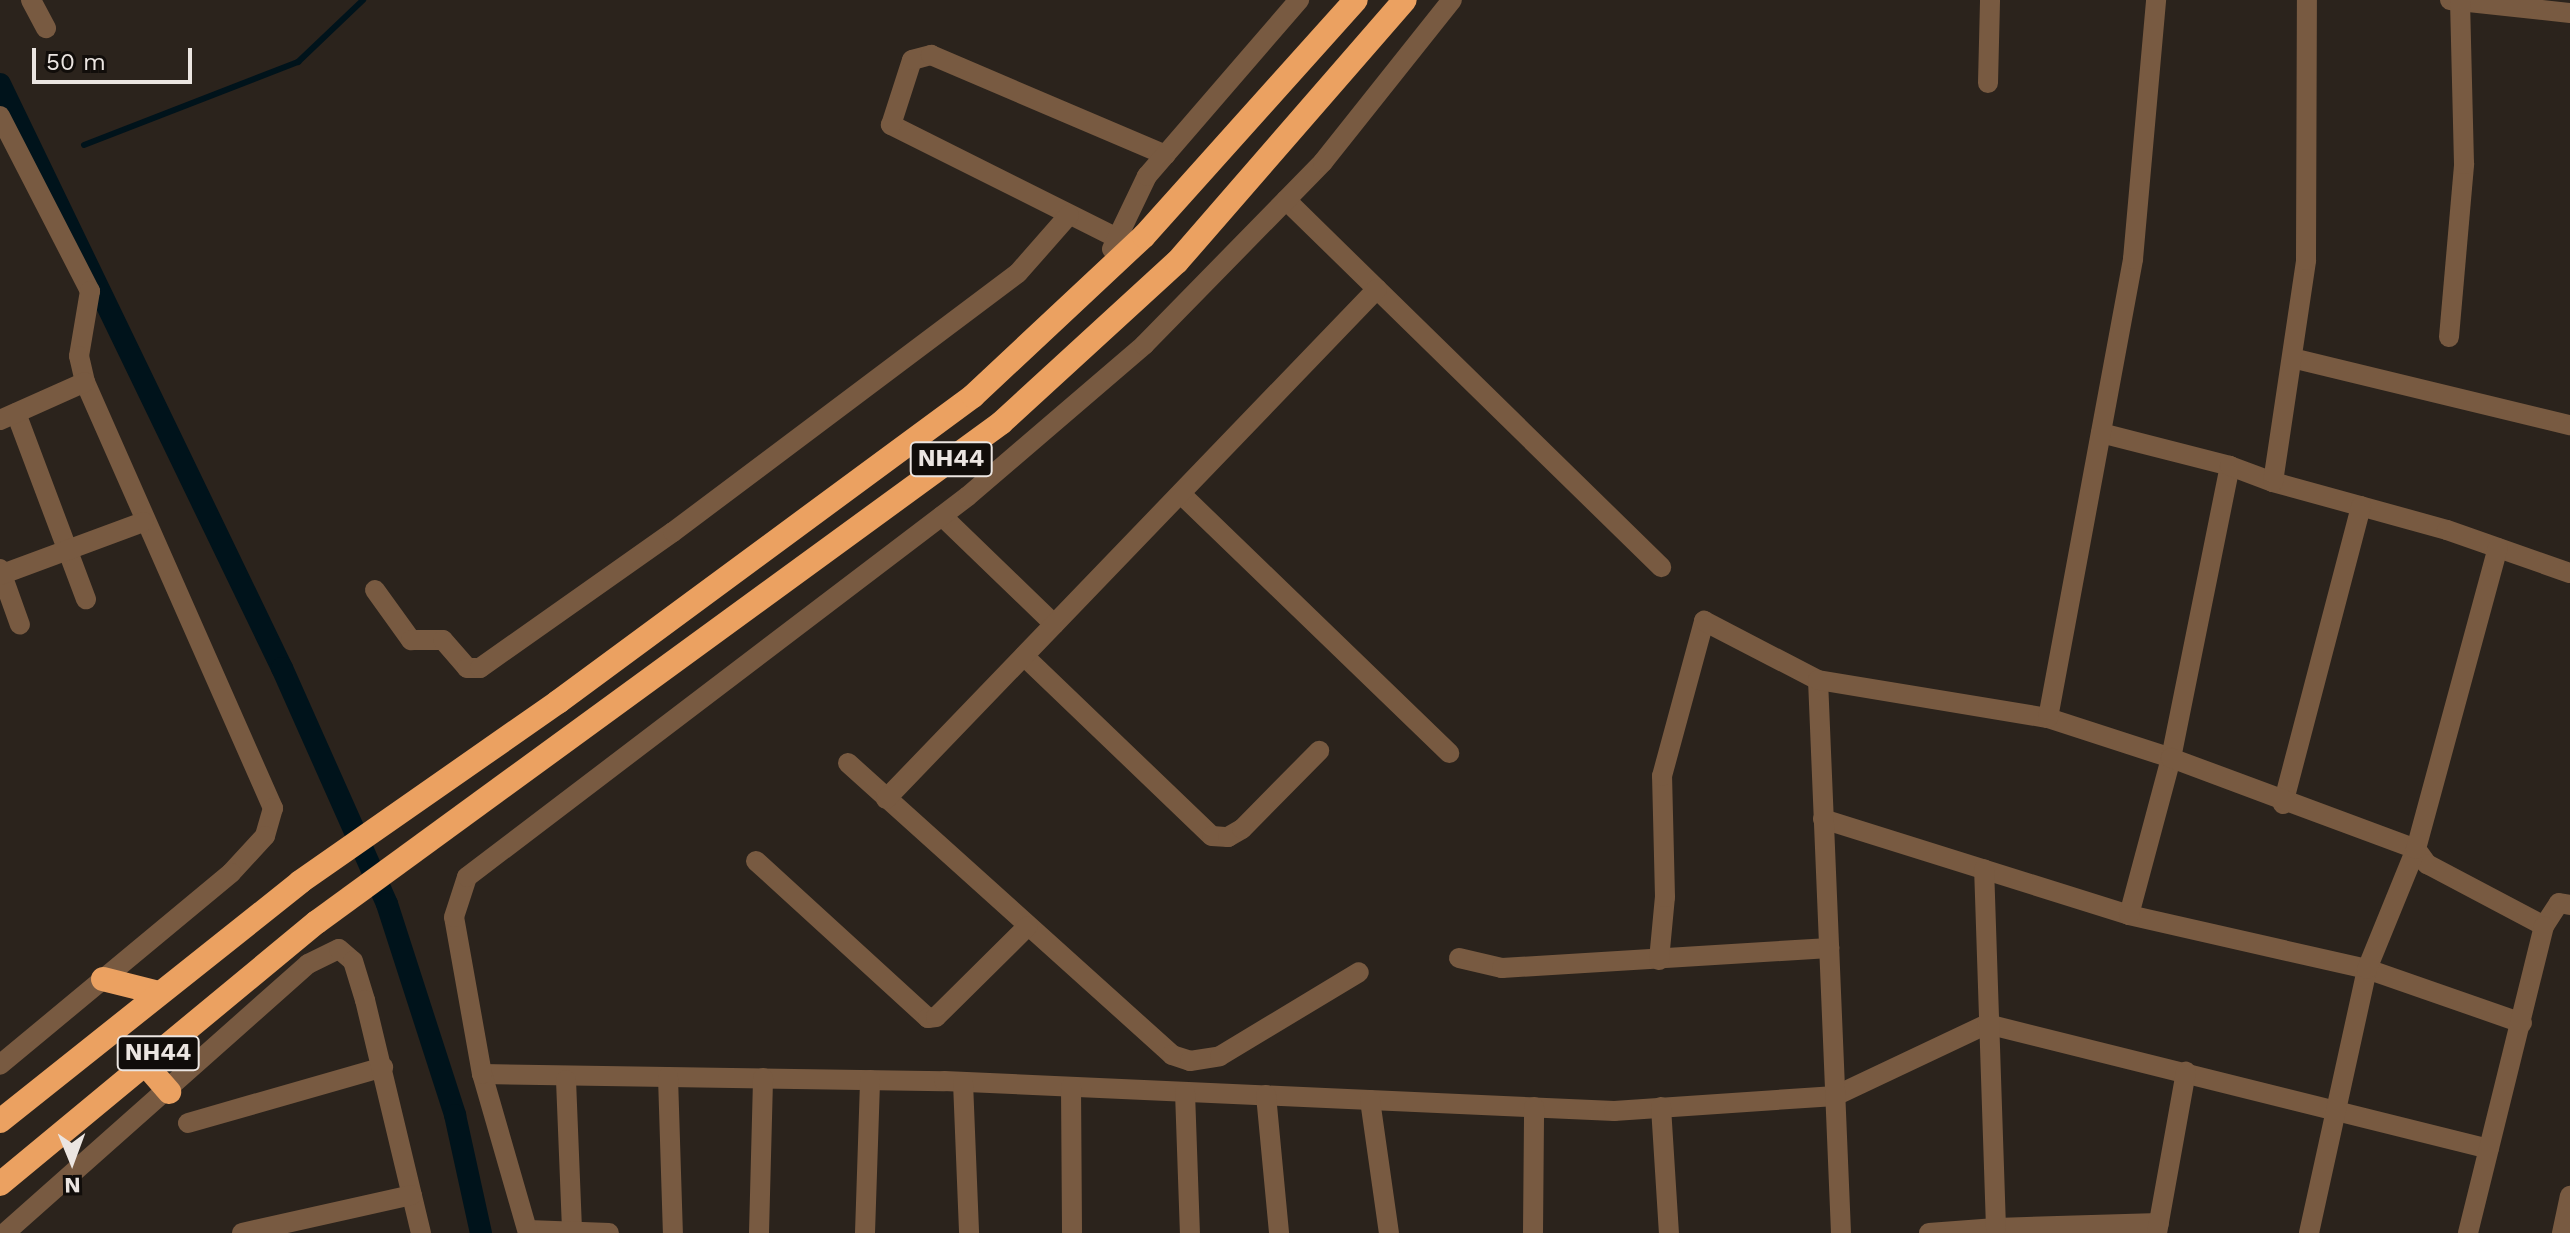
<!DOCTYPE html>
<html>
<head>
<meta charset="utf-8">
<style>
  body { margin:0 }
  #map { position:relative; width:2570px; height:1233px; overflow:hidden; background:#2b231c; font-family:"Work Sans",sans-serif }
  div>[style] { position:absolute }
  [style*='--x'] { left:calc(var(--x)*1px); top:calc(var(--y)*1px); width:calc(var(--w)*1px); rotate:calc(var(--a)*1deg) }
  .stream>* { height:6px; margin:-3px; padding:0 3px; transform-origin:3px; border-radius:3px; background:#00131b }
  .canal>* { height:22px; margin:-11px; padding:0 11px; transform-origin:11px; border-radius:11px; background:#00131b }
  .minor>* { height:20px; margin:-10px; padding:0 10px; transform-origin:10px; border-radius:10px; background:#785a41 }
  .highway>* { height:24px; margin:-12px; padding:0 12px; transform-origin:12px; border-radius:12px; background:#eba161 }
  span { translate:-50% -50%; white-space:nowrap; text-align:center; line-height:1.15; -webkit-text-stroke:6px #110d0a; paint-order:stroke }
  .shield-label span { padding:2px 6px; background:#110d0a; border:2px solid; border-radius:6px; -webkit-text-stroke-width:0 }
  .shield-label { font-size:24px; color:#ebe5e1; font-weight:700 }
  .north { position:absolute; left:32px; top:1121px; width:80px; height:80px; -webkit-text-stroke:6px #110d0a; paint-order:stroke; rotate:179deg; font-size:22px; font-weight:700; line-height:32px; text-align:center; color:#ebe5e1 }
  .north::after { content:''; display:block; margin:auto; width:28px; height:36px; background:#ebe5e1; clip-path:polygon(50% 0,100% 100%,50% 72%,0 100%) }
  .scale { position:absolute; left:32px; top:48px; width:160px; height:36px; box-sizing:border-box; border:4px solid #ebe5e1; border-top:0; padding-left:10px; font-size:24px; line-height:28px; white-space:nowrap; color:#ebe5e1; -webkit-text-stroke:6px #110d0a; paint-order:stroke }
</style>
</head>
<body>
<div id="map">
  <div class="stream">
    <div style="--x:84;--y:145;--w:230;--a:-21.2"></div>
    <div style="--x:298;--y:62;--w:90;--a:-43.6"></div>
  </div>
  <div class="canal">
    <div style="--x:0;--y:84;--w:649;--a:64.23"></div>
    <div style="--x:282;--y:668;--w:258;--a:66"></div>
    <div style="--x:387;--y:904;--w:222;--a:72.1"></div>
    <div style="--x:455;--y:1115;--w:121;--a:77.6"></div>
  </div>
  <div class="minor">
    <div style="--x:31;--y:0;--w:32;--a:62"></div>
    <div style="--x:2450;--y:0;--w:121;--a:6.2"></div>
    <div style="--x:1988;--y:83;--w:83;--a:-88.6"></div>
    <div style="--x:0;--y:116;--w:197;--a:62.8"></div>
    <div style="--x:90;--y:291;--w:66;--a:99.6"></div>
    <div style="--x:79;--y:356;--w:27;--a:77"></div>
    <div style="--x:85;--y:382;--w:466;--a:66.2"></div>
    <div style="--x:273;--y:808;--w:29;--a:106"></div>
    <div style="--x:265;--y:836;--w:50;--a:132.6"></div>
    <div style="--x:231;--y:873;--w:300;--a:140.3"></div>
    <div style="--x:1286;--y:200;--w:525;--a:44.38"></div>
    <div style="--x:1117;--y:238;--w:253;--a:-153.4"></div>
    <div style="--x:891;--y:125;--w:68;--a:-72.1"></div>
    <div style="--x:912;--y:60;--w:20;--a:-15"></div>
    <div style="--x:931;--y:55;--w:255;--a:23.1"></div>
    <div style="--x:1112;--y:249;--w:81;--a:-64.4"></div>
    <div style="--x:1147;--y:176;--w:233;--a:-49.2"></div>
    <div style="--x:2449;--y:337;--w:174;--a:-85"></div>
    <div style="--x:2464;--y:164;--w:164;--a:-91.4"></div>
    <div style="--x:2292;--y:358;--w:286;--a:13.6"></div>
    <div style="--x:16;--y:413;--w:199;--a:69.4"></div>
    <div style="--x:0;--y:420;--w:93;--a:-24.1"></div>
    <div style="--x:2101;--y:433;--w:133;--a:14.3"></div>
    <div style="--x:2273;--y:482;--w:180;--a:15.4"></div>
    <div style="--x:2447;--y:530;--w:130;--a:19.3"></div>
    <div style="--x:1181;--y:494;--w:373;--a:44"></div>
    <div style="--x:942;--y:516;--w:156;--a:44"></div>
    <div style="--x:0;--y:569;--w:59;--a:70.3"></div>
    <div style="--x:0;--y:575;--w:153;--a:-20.3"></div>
    <div style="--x:375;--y:590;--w:62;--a:54.2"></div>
    <div style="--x:411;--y:640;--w:32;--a:0"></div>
    <div style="--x:443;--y:640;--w:37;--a:49"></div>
    <div style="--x:467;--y:668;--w:13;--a:0"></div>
    <div style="--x:480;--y:668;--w:236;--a:-35.2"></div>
    <div style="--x:673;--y:532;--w:431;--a:-36.9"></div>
    <div style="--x:1018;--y:273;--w:77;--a:-48.7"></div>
    <div style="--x:1024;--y:656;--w:260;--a:43.8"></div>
    <div style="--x:1212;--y:836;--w:16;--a:4"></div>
    <div style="--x:1228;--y:837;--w:16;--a:-30"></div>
    <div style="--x:1242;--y:829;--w:110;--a:-45.4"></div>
    <div style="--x:2048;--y:718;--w:129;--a:18"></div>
    <div style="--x:2171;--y:758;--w:298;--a:-78.6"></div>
    <div style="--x:2230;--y:466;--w:46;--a:20.4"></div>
    <div style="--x:2273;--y:482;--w:224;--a:-81.5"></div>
    <div style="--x:2306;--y:260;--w:260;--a:-89.8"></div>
    <div style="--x:848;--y:763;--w:436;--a:42"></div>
    <div style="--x:1172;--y:1055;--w:19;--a:18"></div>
    <div style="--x:1190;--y:1061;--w:30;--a:-9"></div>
    <div style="--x:1220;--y:1056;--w:162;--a:-31.1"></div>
    <div style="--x:886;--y:799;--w:708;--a:-46.09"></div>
    <div style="--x:2283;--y:804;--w:308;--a:-75.3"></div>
    <div style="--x:1823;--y:819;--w:321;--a:17.4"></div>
    <div style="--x:2129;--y:915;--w:244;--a:12.8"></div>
    <div style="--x:2367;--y:969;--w:164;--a:19.2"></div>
    <div style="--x:756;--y:861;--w:233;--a:42.4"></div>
    <div style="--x:928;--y:1018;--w:8;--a:-7"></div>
    <div style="--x:936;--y:1017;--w:129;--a:-44.7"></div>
    <div style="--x:2129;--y:915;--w:163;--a:-75"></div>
    <div style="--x:2171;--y:758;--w:261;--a:20.4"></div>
    <div style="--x:2416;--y:849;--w:19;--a:54"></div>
    <div style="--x:2427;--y:864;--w:132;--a:27.9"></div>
    <div style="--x:2544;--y:926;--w:27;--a:-57"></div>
    <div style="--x:2559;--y:903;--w:11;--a:10"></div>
    <div style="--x:1459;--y:958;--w:44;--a:13.1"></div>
    <div style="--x:1502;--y:968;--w:328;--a:-3.5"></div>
    <div style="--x:1659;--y:960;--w:63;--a:-84.6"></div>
    <div style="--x:1665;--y:897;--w:121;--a:-91.4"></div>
    <div style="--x:1662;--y:776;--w:161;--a:-74.8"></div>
    <div style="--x:1704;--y:621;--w:128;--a:27.4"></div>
    <div style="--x:482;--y:1074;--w:462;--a:0.9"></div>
    <div style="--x:944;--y:1081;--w:671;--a:2.56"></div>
    <div style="--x:1614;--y:1111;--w:222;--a:-3.9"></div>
    <div style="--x:1835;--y:1096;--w:168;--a:-25.3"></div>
    <div style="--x:1987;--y:1024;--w:517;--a:13.98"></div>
    <div style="--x:668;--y:1077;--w:156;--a:88.2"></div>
    <div style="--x:566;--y:1080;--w:150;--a:87.7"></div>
    <div style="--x:963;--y:1082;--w:151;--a:87.7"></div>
    <div style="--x:1071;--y:1087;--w:146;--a:89.6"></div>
    <div style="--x:1185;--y:1092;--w:141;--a:88"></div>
    <div style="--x:1266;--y:1095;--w:139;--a:84.6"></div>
    <div style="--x:1370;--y:1100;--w:134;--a:81.9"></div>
    <div style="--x:1661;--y:1107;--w:126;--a:86.4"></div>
    <div style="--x:188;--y:1123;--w:203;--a:-16"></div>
    <div style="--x:1996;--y:1228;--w:163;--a:-1.8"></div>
    <div style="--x:528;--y:1230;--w:81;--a:2.1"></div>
    <div style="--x:5;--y:1233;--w:405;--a:-41.6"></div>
    <div style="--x:308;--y:964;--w:34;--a:-26"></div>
    <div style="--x:339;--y:949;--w:18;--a:41"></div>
    <div style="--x:353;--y:961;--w:41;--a:72.9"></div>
    <div style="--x:365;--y:1000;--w:240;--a:76.5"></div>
    <div style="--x:242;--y:1233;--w:174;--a:-12.6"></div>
    <div style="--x:528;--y:1233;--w:166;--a:-106.1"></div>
    <div style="--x:482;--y:1074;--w:159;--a:-100.1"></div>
    <div style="--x:454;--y:917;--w:42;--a:-72"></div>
    <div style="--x:467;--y:877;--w:629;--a:-37.25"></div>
    <div style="--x:968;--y:496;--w:232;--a:-40.6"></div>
    <div style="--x:1144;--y:345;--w:256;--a:-45.6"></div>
    <div style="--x:1323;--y:162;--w:207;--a:-51.5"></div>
    <div style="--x:759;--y:1233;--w:155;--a:-88.5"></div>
    <div style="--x:865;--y:1233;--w:153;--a:-88.1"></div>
    <div style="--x:1533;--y:1233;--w:126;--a:-89.5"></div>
    <div style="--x:1841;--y:1233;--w:553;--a:-92.38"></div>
    <div style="--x:1818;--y:680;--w:233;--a:9.4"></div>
    <div style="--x:2048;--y:718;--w:467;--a:-79.5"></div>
    <div style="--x:2133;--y:259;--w:260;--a:-84.9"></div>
    <div style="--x:1929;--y:1233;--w:67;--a:-4.3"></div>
    <div style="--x:1996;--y:1228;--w:359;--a:-91.9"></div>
    <div style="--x:2157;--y:1233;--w:164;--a:-79.8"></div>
    <div style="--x:2309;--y:1233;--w:270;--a:-77.6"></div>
    <div style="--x:2367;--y:969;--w:130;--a:-67.8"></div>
    <div style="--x:2416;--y:849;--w:312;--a:-74.8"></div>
    <div style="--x:2468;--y:1233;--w:316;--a:-76.1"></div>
    <div style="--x:2562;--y:1233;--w:38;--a:-78"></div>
  </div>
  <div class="highway">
    <div style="--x:103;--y:979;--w:58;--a:14"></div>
    <div style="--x:145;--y:1064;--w:37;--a:49"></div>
    <div style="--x:0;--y:1121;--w:384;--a:-38.5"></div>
    <div style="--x:300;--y:882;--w:315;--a:-34.9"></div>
    <div style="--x:558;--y:702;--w:516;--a:-36.4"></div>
    <div style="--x:973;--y:396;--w:234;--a:-43.1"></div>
    <div style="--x:1144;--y:236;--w:317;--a:-48.1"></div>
    <div style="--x:0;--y:1184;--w:411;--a:-39.6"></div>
    <div style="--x:317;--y:922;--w:847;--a:-36.11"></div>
    <div style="--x:1001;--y:423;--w:239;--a:-42.5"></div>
    <div style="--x:1177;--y:262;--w:347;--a:-49"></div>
  </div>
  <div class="shield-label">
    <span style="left:951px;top:459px">NH44</span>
    <span style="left:158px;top:1053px">NH44</span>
  </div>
  <div class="north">N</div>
  <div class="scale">50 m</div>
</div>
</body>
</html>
